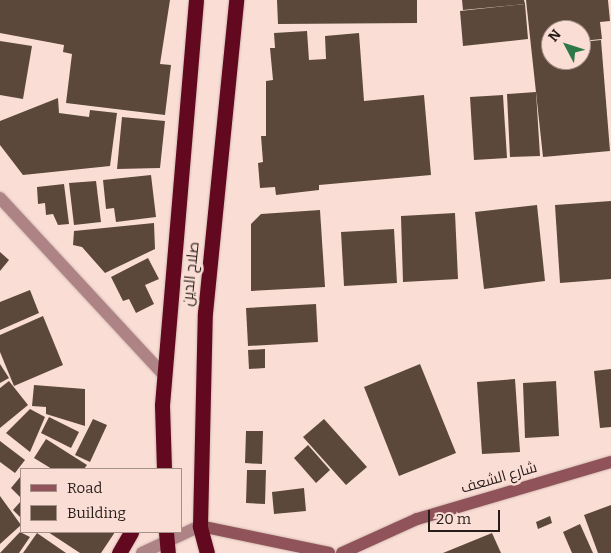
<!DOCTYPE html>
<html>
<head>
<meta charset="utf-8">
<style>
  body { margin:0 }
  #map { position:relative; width:611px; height:553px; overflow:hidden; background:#faded5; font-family:Bitter,Cairo,serif }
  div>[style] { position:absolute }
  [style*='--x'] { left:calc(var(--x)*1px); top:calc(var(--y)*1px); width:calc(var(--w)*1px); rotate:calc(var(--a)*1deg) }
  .building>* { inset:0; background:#5b483a }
  .roads { filter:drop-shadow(0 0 1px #d4bbb3) drop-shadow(0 0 1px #d4bbb3) }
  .lane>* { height:12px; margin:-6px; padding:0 6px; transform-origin:6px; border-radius:6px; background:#ae8386 }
  .street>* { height:12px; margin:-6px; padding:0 6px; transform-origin:6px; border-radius:6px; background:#ae8386 }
  .secondary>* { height:12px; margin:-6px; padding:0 6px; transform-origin:6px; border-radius:6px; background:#905359 }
  .highway>* { height:15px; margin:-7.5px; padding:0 7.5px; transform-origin:7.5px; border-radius:7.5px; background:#620920 }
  span { translate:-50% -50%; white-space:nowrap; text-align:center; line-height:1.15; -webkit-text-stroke:5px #faded5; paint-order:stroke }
  .street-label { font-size:15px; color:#261c19 }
  .legend { position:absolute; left:20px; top:468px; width:162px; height:65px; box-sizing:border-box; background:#faded5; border:1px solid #a5908a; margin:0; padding:6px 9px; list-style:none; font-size:15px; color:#261c19 }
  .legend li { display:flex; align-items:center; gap:10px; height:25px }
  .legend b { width:25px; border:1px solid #a5908a }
  .north { position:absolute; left:541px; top:20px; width:50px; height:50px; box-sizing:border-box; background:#faded5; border:1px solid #a5908a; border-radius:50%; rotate:310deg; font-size:14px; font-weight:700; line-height:20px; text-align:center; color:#261c19 }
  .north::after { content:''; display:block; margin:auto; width:18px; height:22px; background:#2d7847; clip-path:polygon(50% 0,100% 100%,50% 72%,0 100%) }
  .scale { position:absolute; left:428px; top:510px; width:72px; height:22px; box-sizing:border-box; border:2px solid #261c19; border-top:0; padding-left:6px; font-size:15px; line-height:18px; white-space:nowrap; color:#261c19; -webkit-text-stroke:4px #faded5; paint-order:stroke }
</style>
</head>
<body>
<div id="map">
  <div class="building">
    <div style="clip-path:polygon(0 0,170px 0,160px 64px,171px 65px,165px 115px,66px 103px,72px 54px,63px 52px,64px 45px,0 33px)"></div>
    <div style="clip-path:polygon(277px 0,417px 0,417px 23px,278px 24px)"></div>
    <div style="clip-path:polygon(462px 0,524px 0,525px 4px,463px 10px)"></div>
    <div style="clip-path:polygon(526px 0,608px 0,610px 21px,600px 22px,602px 39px,581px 41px,581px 30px,551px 30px,551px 60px,581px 60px,581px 42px,601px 40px,610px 151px,543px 157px)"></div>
    <div style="clip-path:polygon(525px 4px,528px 39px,463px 46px,460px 11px)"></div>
    <div style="clip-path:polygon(307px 31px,309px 60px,326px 59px,325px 36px,359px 33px,364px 101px,424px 95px,431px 175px,319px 185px,319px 190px,276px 195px,275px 187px,260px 188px,258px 163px,263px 162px,261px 136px,266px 136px,266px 81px,273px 80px,270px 48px,275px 48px,274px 33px)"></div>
    <div style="clip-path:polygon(0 41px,32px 46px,23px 99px,0 95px)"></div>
    <div style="clip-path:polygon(536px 92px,540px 156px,510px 157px,507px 94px)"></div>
    <div style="clip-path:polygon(503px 95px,507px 158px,474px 160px,470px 97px)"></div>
    <div style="clip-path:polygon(58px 98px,59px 113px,89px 117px,90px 110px,117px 113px,110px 166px,23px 175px,0 145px,0 121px)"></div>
    <div style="clip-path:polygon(122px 117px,165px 121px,160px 168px,117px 169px)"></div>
    <div style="clip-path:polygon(151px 175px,156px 217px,116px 222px,114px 208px,106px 209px,103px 180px)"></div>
    <div style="clip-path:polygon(96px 181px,101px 222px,74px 225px,69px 183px)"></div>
    <div style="clip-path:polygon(64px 184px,69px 224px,58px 225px,53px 214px,46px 215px,45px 203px,38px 204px,37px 187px)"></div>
    <div style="clip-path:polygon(611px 201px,611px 279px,560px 283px,555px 205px)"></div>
    <div style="clip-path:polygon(537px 205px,545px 281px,484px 289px,475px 212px)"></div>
    <div style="clip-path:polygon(320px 210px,325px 287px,251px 291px,251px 224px,261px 214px)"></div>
    <div style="clip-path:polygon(455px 213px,458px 279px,403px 282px,401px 216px)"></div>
    <div style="clip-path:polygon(154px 223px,155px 249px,105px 273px,82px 247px,73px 245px,74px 231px)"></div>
    <div style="clip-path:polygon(394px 229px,397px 283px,344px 286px,341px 232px)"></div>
    <div style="clip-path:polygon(0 252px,9px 260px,0 271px)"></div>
    <div style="clip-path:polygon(148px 258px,159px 279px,145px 285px,154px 304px,136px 313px,129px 299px,123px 301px,111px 277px)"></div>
    <div style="clip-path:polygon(30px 290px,39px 313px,0 330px,0 302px)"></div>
    <div style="clip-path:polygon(316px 304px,318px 342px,248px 346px,246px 308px)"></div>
    <div style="clip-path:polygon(43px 316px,63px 365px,14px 386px,0 352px,0 335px)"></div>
    <div style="clip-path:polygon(265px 349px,265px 368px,249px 369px,248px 350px)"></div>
    <div style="clip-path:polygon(0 364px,9px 378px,0 383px)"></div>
    <div style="clip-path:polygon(420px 364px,456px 453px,399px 476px,364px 387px)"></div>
    <div style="clip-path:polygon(611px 369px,611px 427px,600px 428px,594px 371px)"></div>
    <div style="clip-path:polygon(515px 379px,520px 452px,482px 454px,477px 382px)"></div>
    <div style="clip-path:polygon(9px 381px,28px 405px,0 428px,0 388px)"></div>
    <div style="clip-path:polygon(556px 381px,559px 436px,525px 438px,523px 383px)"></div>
    <div style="clip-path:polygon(34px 385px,85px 389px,85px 426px,46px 414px,46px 407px,32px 406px)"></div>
    <div style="clip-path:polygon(30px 409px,45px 417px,30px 452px,6px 433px)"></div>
    <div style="clip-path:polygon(49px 417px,79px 432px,71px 448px,41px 433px)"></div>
    <div style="clip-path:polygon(93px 419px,107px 425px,90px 462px,75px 455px)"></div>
    <div style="clip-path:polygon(324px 419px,367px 467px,346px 485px,303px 437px)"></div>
    <div style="clip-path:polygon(246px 431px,263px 431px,262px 464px,245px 463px)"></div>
    <div style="clip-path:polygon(46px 439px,87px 465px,84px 469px,52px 469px,34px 458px)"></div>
    <div style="clip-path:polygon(0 441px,25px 460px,15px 473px,0 462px)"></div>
    <div style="clip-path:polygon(308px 445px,330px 470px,316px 483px,294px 458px)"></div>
    <div style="clip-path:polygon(247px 470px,266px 470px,265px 504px,246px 503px)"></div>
    <div style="clip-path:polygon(21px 476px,21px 498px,11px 488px)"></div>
    <div style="clip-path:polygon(304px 488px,306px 511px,274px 514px,272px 492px)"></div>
    <div style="clip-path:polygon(0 496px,21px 525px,0 544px)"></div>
    <div style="clip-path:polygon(21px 501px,21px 518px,13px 510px)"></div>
    <div style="clip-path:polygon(611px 505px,611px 553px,598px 553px,584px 515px)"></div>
    <div style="clip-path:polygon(550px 516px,552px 523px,538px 529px,536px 522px)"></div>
    <div style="clip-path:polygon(580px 524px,593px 553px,572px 553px,563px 532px)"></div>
    <div style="clip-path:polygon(20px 532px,30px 537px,19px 553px,0 553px)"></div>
    <div style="clip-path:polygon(48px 532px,115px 532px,101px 553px,80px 553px)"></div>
    <div style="clip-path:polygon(37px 533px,66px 553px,23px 553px)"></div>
    <div style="clip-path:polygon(492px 533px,501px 553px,443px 553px)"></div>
  </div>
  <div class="roads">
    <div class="lane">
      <div style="--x:0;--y:198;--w:241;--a:47.2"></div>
    </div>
    <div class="street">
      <div style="--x:142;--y:553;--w:64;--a:-25"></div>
    </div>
    <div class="secondary">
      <div style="--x:200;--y:526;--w:132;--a:11.8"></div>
      <div style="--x:342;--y:553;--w:82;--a:-24.4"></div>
      <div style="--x:417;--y:519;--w:202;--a:-16.4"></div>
    </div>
    <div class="highway">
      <div style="--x:164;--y:469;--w:64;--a:-91.8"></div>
      <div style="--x:162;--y:405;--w:406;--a:-85.2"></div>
      <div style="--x:166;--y:532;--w:21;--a:85"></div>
      <div style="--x:119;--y:553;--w:24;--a:-60"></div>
      <div style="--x:207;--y:553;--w:28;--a:-105"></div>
      <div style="--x:200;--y:526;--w:213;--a:-88.7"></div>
      <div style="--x:205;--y:313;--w:315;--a:-84.3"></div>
    </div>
  </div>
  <div class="street-label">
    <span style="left:191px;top:274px;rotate:-84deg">صلاح الدين</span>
    <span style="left:499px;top:478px;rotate:-16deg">شارع الشعف</span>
  </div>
  <ul class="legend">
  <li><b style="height:6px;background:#905359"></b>Road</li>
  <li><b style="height:14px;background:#5b483a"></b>Building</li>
  </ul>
  <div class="north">N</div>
  <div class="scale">20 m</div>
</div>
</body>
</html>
